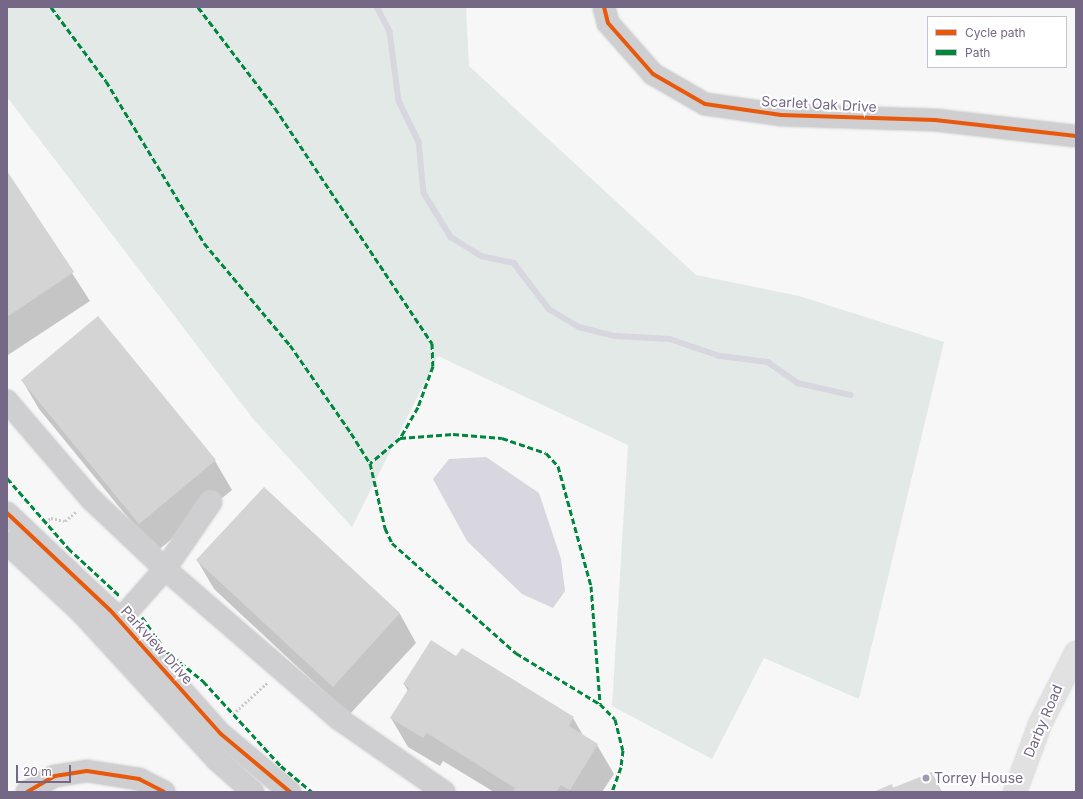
<!DOCTYPE html>
<html>
<head>
<meta charset="utf-8">
<style>
  body { margin:0 }
  #map { position:relative; width:1083px; height:799px; overflow:hidden; background:#f6f7f6; font-family:Inter,sans-serif }
  div>[style] { position:absolute }
  [style*='--x'] { left:calc(var(--x)*1px); top:calc(var(--y)*1px); width:calc(var(--w)*1px); rotate:calc(var(--a)*1deg) }
  .green>* { inset:0; background:#e3e9e7 }
  .water>* { inset:0; background:#d8d6de }
  .shadow>* { inset:0; background:#0003 }
  .stream>* { height:5.5px; margin:-2.75px; padding:0 2.75px; transform-origin:2.75px; border-radius:2.75px; background:#d8d6de }
  .building>* { inset:0; background:#d4d4d5 }
  .path>* { height:2.5px; margin-top:-1.25px; transform-origin:0; background:repeating-linear-gradient(90deg,#cccbcc 0 2px,transparent 0 4px) }
  .roads { filter:drop-shadow(0 0 1px #d4d4d5) drop-shadow(0 0 1px #d4d4d5) }
  .minor>* { height:22px; margin:-11px; padding:0 11px; transform-origin:11px; border-radius:11px; background:#cfced1 }
  .major>* { height:22px; margin:-11px; padding:0 11px; transform-origin:11px; border-radius:11px; background:#e2e1e2 }
  .quiet>* { height:3px; margin-top:-1.5px; transform-origin:0; background:repeating-linear-gradient(90deg,#00873e 0 6px,transparent 0 9px) }
  .cycleway>* { height:4px; margin:-2px; padding:0 2px; transform-origin:2px; border-radius:2px; background:#e8590c }
  .dots>* { width:11px; height:11px; translate:-50% -50%; box-sizing:border-box; border:2px solid #fff; border-radius:50% }
  span { translate:-50% -50%; white-space:nowrap; text-align:center; line-height:1.15; -webkit-text-stroke:4px #fff; paint-order:stroke }
  .street-label { font-size:14px; color:#756786 }
  .poi-label { font-size:14px; color:#756786 }
  .left { translate:0 -50%; text-align:left }
  .frame { position:absolute; inset:0; border:8px solid #756786; pointer-events:none }
  .legend { position:absolute; left:927px; top:16px; width:140px; height:52px; box-sizing:border-box; background:#fff; border:1px solid #c8c2cf; margin:0; padding:5px 7px; list-style:none; font-size:12px; color:#756786 }
  .legend li { display:flex; align-items:center; gap:8px; height:20px }
  .legend b { width:20px; border:1px solid #c8c2cf }
  .scale { position:absolute; left:16px; top:765px; width:55px; height:18px; box-sizing:border-box; border:2px solid #756786; border-top:0; padding-left:5px; font-size:12px; line-height:14px; white-space:nowrap; color:#756786; -webkit-text-stroke:3px #fff; paint-order:stroke }
</style>
</head>
<body>
<div id="map">
  <div class="green">
    <div style="clip-path:polygon(7px 7px,466px 7px,469px 66px,696px 275px,799px 296px,944px 342px,859px 699px,764px 658px,712px 759px,612px 706px,628px 445px,438px 356px,352px 527px,254px 420px,7px 97px)"></div>
  </div>
  <div class="water">
    <div style="clip-path:polygon(486px 457px,539px 493px,561px 559px,565px 591px,553px 608px,522px 594px,467px 541px,433px 479px,449px 459px)"></div>
  </div>
  <div class="shadow">
    <div style="clip-path:polygon(7px 172px,90px 301px,8px 355px,7px 353px)"></div>
    <div style="clip-path:polygon(98px 318px,215px 461px,232px 490px,156px 552px,39px 409px,22px 380px)"></div>
    <div style="clip-path:polygon(264px 488px,400px 614px,416px 643px,349px 715px,214px 589px,197px 560px)"></div>
    <div style="clip-path:polygon(457px 657px,573px 718px,584px 737px,597px 745px,614px 774px,602px 792px,494px 792px,443px 761px,440px 766px,408px 747px,391px 718px,408px 691px,404px 684px)"></div>
    <div style="clip-path:polygon(932px 773px,942px 792px,882px 792px)"></div>
  </div>
  <div class="stream">
    <div style="--x:377;--y:7;--w:27;--a:62"></div>
    <div style="--x:390;--y:31;--w:71;--a:82.7"></div>
    <div style="--x:399;--y:101;--w:46;--a:64"></div>
    <div style="--x:419;--y:142;--w:51;--a:84.4"></div>
    <div style="--x:424;--y:193;--w:52;--a:58.5"></div>
    <div style="--x:451;--y:237;--w:36;--a:32"></div>
    <div style="--x:481;--y:256;--w:34;--a:12"></div>
    <div style="--x:514;--y:263;--w:58;--a:52.7"></div>
    <div style="--x:549;--y:309;--w:35;--a:31"></div>
    <div style="--x:579;--y:327;--w:38;--a:14"></div>
    <div style="--x:616;--y:336;--w:54;--a:3.2"></div>
    <div style="--x:670;--y:339;--w:53;--a:18.8"></div>
    <div style="--x:720;--y:356;--w:48;--a:7.1"></div>
    <div style="--x:768;--y:362;--w:37;--a:35"></div>
    <div style="--x:798;--y:383;--w:54;--a:12.8"></div>
  </div>
  <div class="building">
    <div style="clip-path:polygon(7px 171px,74px 272px,7px 317px)"></div>
    <div style="clip-path:polygon(98px 316px,216px 460px,139px 524px,21px 380px)"></div>
    <div style="clip-path:polygon(264px 487px,400px 613px,333px 687px,196px 560px)"></div>
    <div style="clip-path:polygon(431px 640px,456px 656px,462px 648px,574px 717px,569px 726px,598px 744px,570px 790px,561px 785px,556px 792px,512px 792px,515px 788px,427px 733px,423px 738px,390px 718px,409px 688px,403px 684px)"></div>
    <div style="clip-path:polygon(932px 772px,941px 792px,873px 792px,892px 784px,893px 788px)"></div>
  </div>
  <div class="path">
    <div style="--x:45;--y:522;--w:7;--a:-34"></div>
    <div style="--x:51;--y:518;--w:14;--a:12"></div>
    <div style="--x:65;--y:521;--w:16;--a:-40"></div>
    <div style="--x:233;--y:714;--w:47;--a:-42.4"></div>
  </div>
  <div class="roads">
    <div class="minor">
      <div style="--x:604;--y:7;--w:16;--a:76"></div>
      <div style="--x:608;--y:23;--w:68;--a:48.6"></div>
      <div style="--x:653;--y:74;--w:60;--a:30"></div>
      <div style="--x:705;--y:104;--w:77;--a:8.2"></div>
      <div style="--x:781;--y:115;--w:154;--a:1.9"></div>
      <div style="--x:935;--y:120;--w:142;--a:6.5"></div>
      <div style="--x:7;--y:401;--w:129;--a:49.4"></div>
      <div style="--x:91;--y:499;--w:102;--a:43.4"></div>
      <div style="--x:165;--y:569;--w:230;--a:40.8"></div>
      <div style="--x:339;--y:719;--w:128;--a:34.8"></div>
      <div style="--x:7;--y:513;--w:141;--a:43.3"></div>
      <div style="--x:110;--y:610;--w:166;--a:48.2"></div>
      <div style="--x:221;--y:734;--w:90;--a:40"></div>
      <div style="--x:7;--y:543;--w:101;--a:43"></div>
      <div style="--x:81;--y:612;--w:201;--a:47.4"></div>
      <div style="--x:217;--y:760;--w:48;--a:41.6"></div>
      <div style="--x:110;--y:631;--w:83;--a:-48.4"></div>
      <div style="--x:165;--y:569;--w:81;--a:-55.5"></div>
      <div style="--x:27;--y:792;--w:32;--a:-30"></div>
      <div style="--x:55;--y:776;--w:32;--a:-9"></div>
      <div style="--x:87;--y:771;--w:53;--a:8.7"></div>
      <div style="--x:139;--y:779;--w:28;--a:27"></div>
    </div>
    <div class="major">
      <div style="--x:1015;--y:792;--w:72;--a:-69.8"></div>
      <div style="--x:1040;--y:724;--w:80;--a:-63.1"></div>
    </div>
  </div>
  <div class="quiet">
    <div style="--x:51;--y:7;--w:92;--a:53.4"></div>
    <div style="--x:106;--y:81;--w:189;--a:58.8"></div>
    <div style="--x:204;--y:243;--w:133;--a:49.9"></div>
    <div style="--x:290;--y:345;--w:107;--a:55.3"></div>
    <div style="--x:351;--y:433;--w:36;--a:58"></div>
    <div style="--x:370;--y:463;--w:67;--a:77"></div>
    <div style="--x:385;--y:528;--w:17;--a:65"></div>
    <div style="--x:392;--y:543;--w:166;--a:41.6"></div>
    <div style="--x:516;--y:653;--w:98;--a:31.3"></div>
    <div style="--x:600;--y:704;--w:21;--a:45"></div>
    <div style="--x:615;--y:719;--w:32;--a:76"></div>
    <div style="--x:623;--y:750;--w:17;--a:97"></div>
    <div style="--x:621;--y:767;--w:27;--a:110"></div>
    <div style="--x:198;--y:7;--w:127;--a:52.7"></div>
    <div style="--x:275;--y:108;--w:283;--a:56.3"></div>
    <div style="--x:432;--y:343;--w:23;--a:88"></div>
    <div style="--x:433;--y:366;--w:44;--a:110.1"></div>
    <div style="--x:418;--y:407;--w:36;--a:120"></div>
    <div style="--x:400;--y:438;--w:39;--a:140"></div>
    <div style="--x:400;--y:438;--w:53;--a:-4.3"></div>
    <div style="--x:453;--y:434;--w:49;--a:4.7"></div>
    <div style="--x:502;--y:438;--w:46;--a:18.8"></div>
    <div style="--x:546;--y:453;--w:18;--a:47"></div>
    <div style="--x:558;--y:466;--w:124;--a:74.6"></div>
    <div style="--x:591;--y:586;--w:118;--a:85.6"></div>
    <div style="--x:7;--y:478;--w:93;--a:48.9"></div>
    <div style="--x:68;--y:548;--w:72;--a:42.8"></div>
    <div style="--x:142;--y:617;--w:42;--a:54.8"></div>
    <div style="--x:166;--y:651;--w:48;--a:39"></div>
    <div style="--x:203;--y:681;--w:115;--a:47.5"></div>
    <div style="--x:281;--y:766;--w:40;--a:40"></div>
  </div>
  <div class="cycleway">
    <div style="--x:604;--y:7;--w:16;--a:76"></div>
    <div style="--x:608;--y:23;--w:68;--a:48.6"></div>
    <div style="--x:653;--y:74;--w:60;--a:30"></div>
    <div style="--x:705;--y:104;--w:77;--a:8.2"></div>
    <div style="--x:781;--y:115;--w:154;--a:1.9"></div>
    <div style="--x:935;--y:120;--w:142;--a:6.5"></div>
    <div style="--x:7;--y:513;--w:141;--a:43.3"></div>
    <div style="--x:110;--y:610;--w:166;--a:48.2"></div>
    <div style="--x:221;--y:734;--w:90;--a:40"></div>
    <div style="--x:27;--y:792;--w:32;--a:-30"></div>
    <div style="--x:55;--y:776;--w:32;--a:-9"></div>
    <div style="--x:87;--y:771;--w:53;--a:8.7"></div>
    <div style="--x:139;--y:779;--w:28;--a:27"></div>
  </div>
  <div class="dots">
    <div style="left:926px;top:778px;background:#a299ad"></div>
  </div>
  <div class="street-label">
    <span style="left:819px;top:104px;rotate:3deg">Scarlet Oak Drive</span>
    <span style="left:157px;top:645px;rotate:48deg">Parkview Drive</span>
    <span style="left:1043px;top:721px;rotate:-67deg">Darby Road</span>
  </div>
  <div class="poi-label">
    <span class="left" style="left:934px;top:778px">Torrey House</span>
  </div>
  <div class="frame"></div>
  <ul class="legend">
  <li><b style="height:5px;background:#e8590c"></b>Cycle path</li>
  <li><b style="height:5px;background:#00873e"></b>Path</li>
  </ul>
  <div class="scale">20 m</div>
</div>
</body>
</html>
